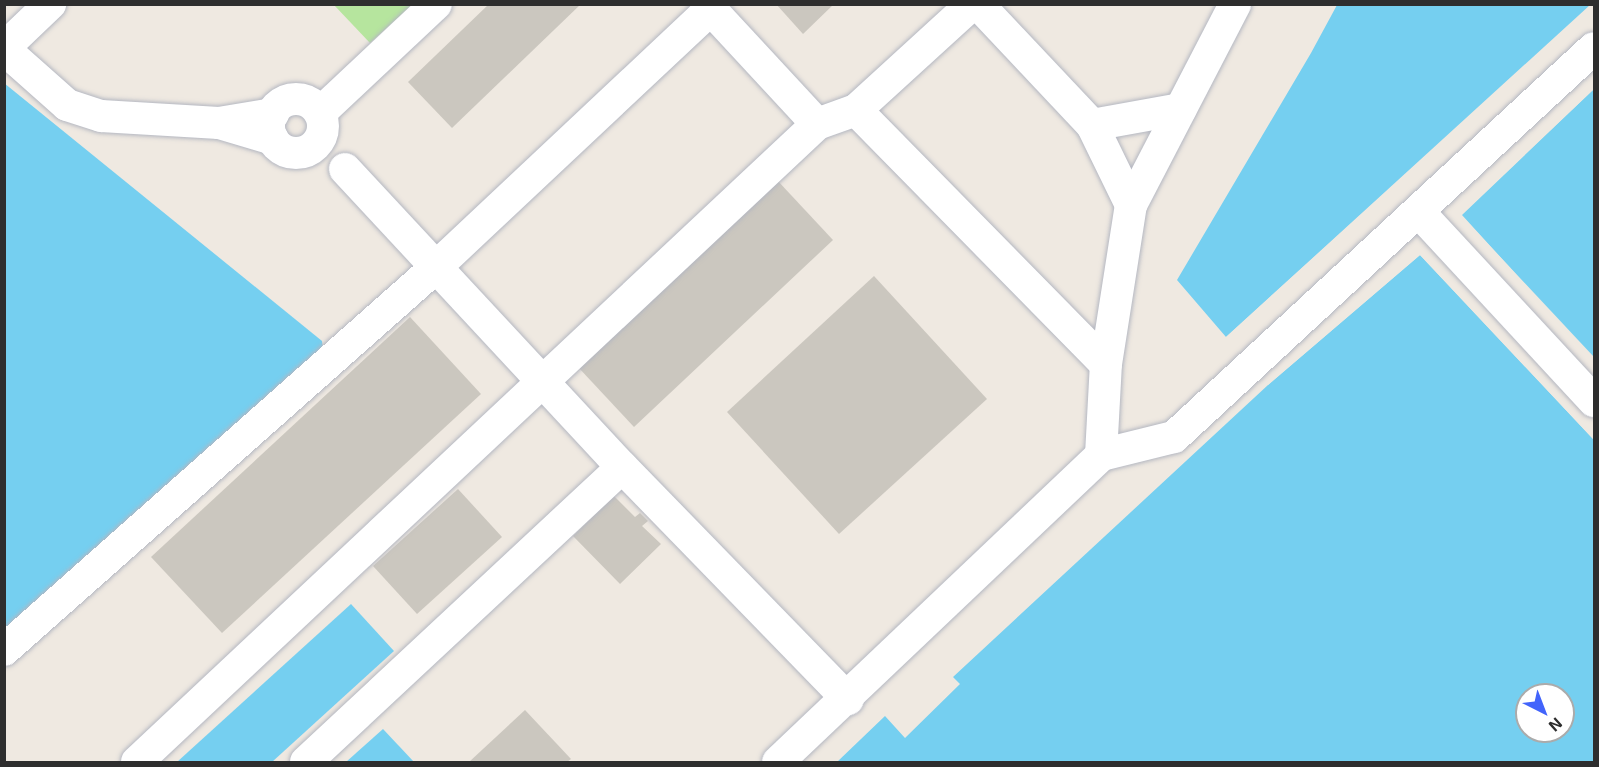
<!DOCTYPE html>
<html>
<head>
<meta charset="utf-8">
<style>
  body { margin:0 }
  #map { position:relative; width:1599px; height:767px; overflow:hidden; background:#efe9e1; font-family:"Exo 2",sans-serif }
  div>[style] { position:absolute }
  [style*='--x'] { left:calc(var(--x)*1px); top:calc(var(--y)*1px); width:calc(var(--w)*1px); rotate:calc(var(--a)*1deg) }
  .green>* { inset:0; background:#b6e59e }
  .water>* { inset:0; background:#75cff0 }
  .pier>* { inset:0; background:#efe9e1 }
  .building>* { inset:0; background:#cbc7bf }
  .roads { filter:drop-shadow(0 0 2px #b4b7c1) drop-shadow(0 0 2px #b4b7c1) }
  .minor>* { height:32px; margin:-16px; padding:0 16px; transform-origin:16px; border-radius:16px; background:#fff }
  .minor>.ring { margin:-16px; padding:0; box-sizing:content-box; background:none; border:32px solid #fff; border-radius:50% }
  span { translate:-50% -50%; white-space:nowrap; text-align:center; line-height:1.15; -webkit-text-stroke:6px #fff; paint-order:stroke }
  .frame { position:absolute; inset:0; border:6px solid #2e2e2e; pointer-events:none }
  .north { position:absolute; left:1515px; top:683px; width:60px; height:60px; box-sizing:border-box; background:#fff; border:2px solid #ababab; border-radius:50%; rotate:138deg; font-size:16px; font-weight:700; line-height:24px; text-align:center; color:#2e2e2e }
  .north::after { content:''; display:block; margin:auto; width:21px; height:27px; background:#4264fb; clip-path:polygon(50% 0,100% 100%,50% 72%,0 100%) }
</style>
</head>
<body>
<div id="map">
  <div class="green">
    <div style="clip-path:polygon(334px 5px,412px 5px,370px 43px)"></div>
  </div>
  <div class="water">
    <div style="clip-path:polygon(1337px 5px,1590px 5px,1226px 337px,1177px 280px,1311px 53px)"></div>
    <div style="clip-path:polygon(4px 83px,322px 341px,324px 356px,4px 638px)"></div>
    <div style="clip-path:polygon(1594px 89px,1594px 357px,1461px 215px)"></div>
    <div style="clip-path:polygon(evenodd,1420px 255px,1594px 440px,1594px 762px,837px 762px,885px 716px,905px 738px,960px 684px,953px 677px,1268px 385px,1420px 255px,1527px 695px,1563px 695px,1563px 731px,1527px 731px,1527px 695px)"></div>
    <div style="clip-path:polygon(351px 604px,394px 651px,272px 762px,177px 762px)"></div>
    <div style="clip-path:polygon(383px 729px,414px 762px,346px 762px)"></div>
  </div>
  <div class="pier">
    <div style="clip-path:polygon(1593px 4px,1592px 7px,1228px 339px,1226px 337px)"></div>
    <div style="clip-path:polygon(1594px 86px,1594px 89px,1462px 215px,1594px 360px,1458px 215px)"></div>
    <div style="clip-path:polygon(1420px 252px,1594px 436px,1594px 440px,1420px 255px,1268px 385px,1266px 383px)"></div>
  </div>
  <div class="building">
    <div style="clip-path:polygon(489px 4px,581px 4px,452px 128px,408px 82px)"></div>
    <div style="clip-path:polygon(776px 4px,834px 4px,803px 34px)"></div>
    <div style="clip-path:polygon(777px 180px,833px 240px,634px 427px,578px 367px)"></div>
    <div style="clip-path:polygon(874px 276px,987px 399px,839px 534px,727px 412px)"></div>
    <div style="clip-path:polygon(410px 317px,481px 394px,222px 633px,151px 557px)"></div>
    <div style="clip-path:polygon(458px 489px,502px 537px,417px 614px,373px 566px)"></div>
    <div style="clip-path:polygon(614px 496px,635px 517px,640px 513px,648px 521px,642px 526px,661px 544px,620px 584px,573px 536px)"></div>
    <div style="clip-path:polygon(525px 710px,571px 759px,567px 762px,469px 762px)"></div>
  </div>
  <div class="roads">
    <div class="minor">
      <div style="--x:706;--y:4;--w:163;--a:47.2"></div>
      <div style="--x:978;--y:4;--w:166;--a:46.7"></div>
      <div style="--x:1092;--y:125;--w:89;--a:64"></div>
      <div style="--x:4;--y:48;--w:64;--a:-43.7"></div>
      <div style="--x:4;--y:49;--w:84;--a:41.6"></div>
      <div style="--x:67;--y:105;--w:36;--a:18"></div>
      <div style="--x:101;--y:116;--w:118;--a:3.4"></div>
      <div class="ring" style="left:269px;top:99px;width:22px;height:22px"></div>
      <div style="--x:856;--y:110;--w:356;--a:45.5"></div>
      <div style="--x:320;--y:113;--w:159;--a:-43.2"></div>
      <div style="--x:273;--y:114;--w:55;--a:170.5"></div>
      <div style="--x:219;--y:123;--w:56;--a:16.5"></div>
      <div style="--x:1092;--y:125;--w:90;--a:-10.2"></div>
      <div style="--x:345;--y:169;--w:407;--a:47.1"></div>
      <div style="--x:622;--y:467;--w:324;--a:45.8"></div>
      <div style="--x:1419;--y:212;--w:258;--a:47.2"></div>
      <div style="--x:1101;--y:455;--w:91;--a:-86.9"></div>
      <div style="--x:1106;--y:364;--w:161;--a:-81.1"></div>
      <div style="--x:1131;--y:205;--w:226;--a:-62.6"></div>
      <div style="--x:4;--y:650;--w:576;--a:-41.55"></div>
      <div style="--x:435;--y:268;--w:378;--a:-43.2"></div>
      <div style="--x:137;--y:762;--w:932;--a:-43.17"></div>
      <div style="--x:817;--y:124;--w:41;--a:-19.7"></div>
      <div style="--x:856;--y:110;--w:157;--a:-42.4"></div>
      <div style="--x:306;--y:762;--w:432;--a:-43"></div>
      <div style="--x:778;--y:762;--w:446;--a:-43.5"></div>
      <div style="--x:1101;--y:455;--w:75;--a:-13.9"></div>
      <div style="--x:1174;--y:437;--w:572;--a:-42.81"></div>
    </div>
  </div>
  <div class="frame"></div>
  <div class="north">N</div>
</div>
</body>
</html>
